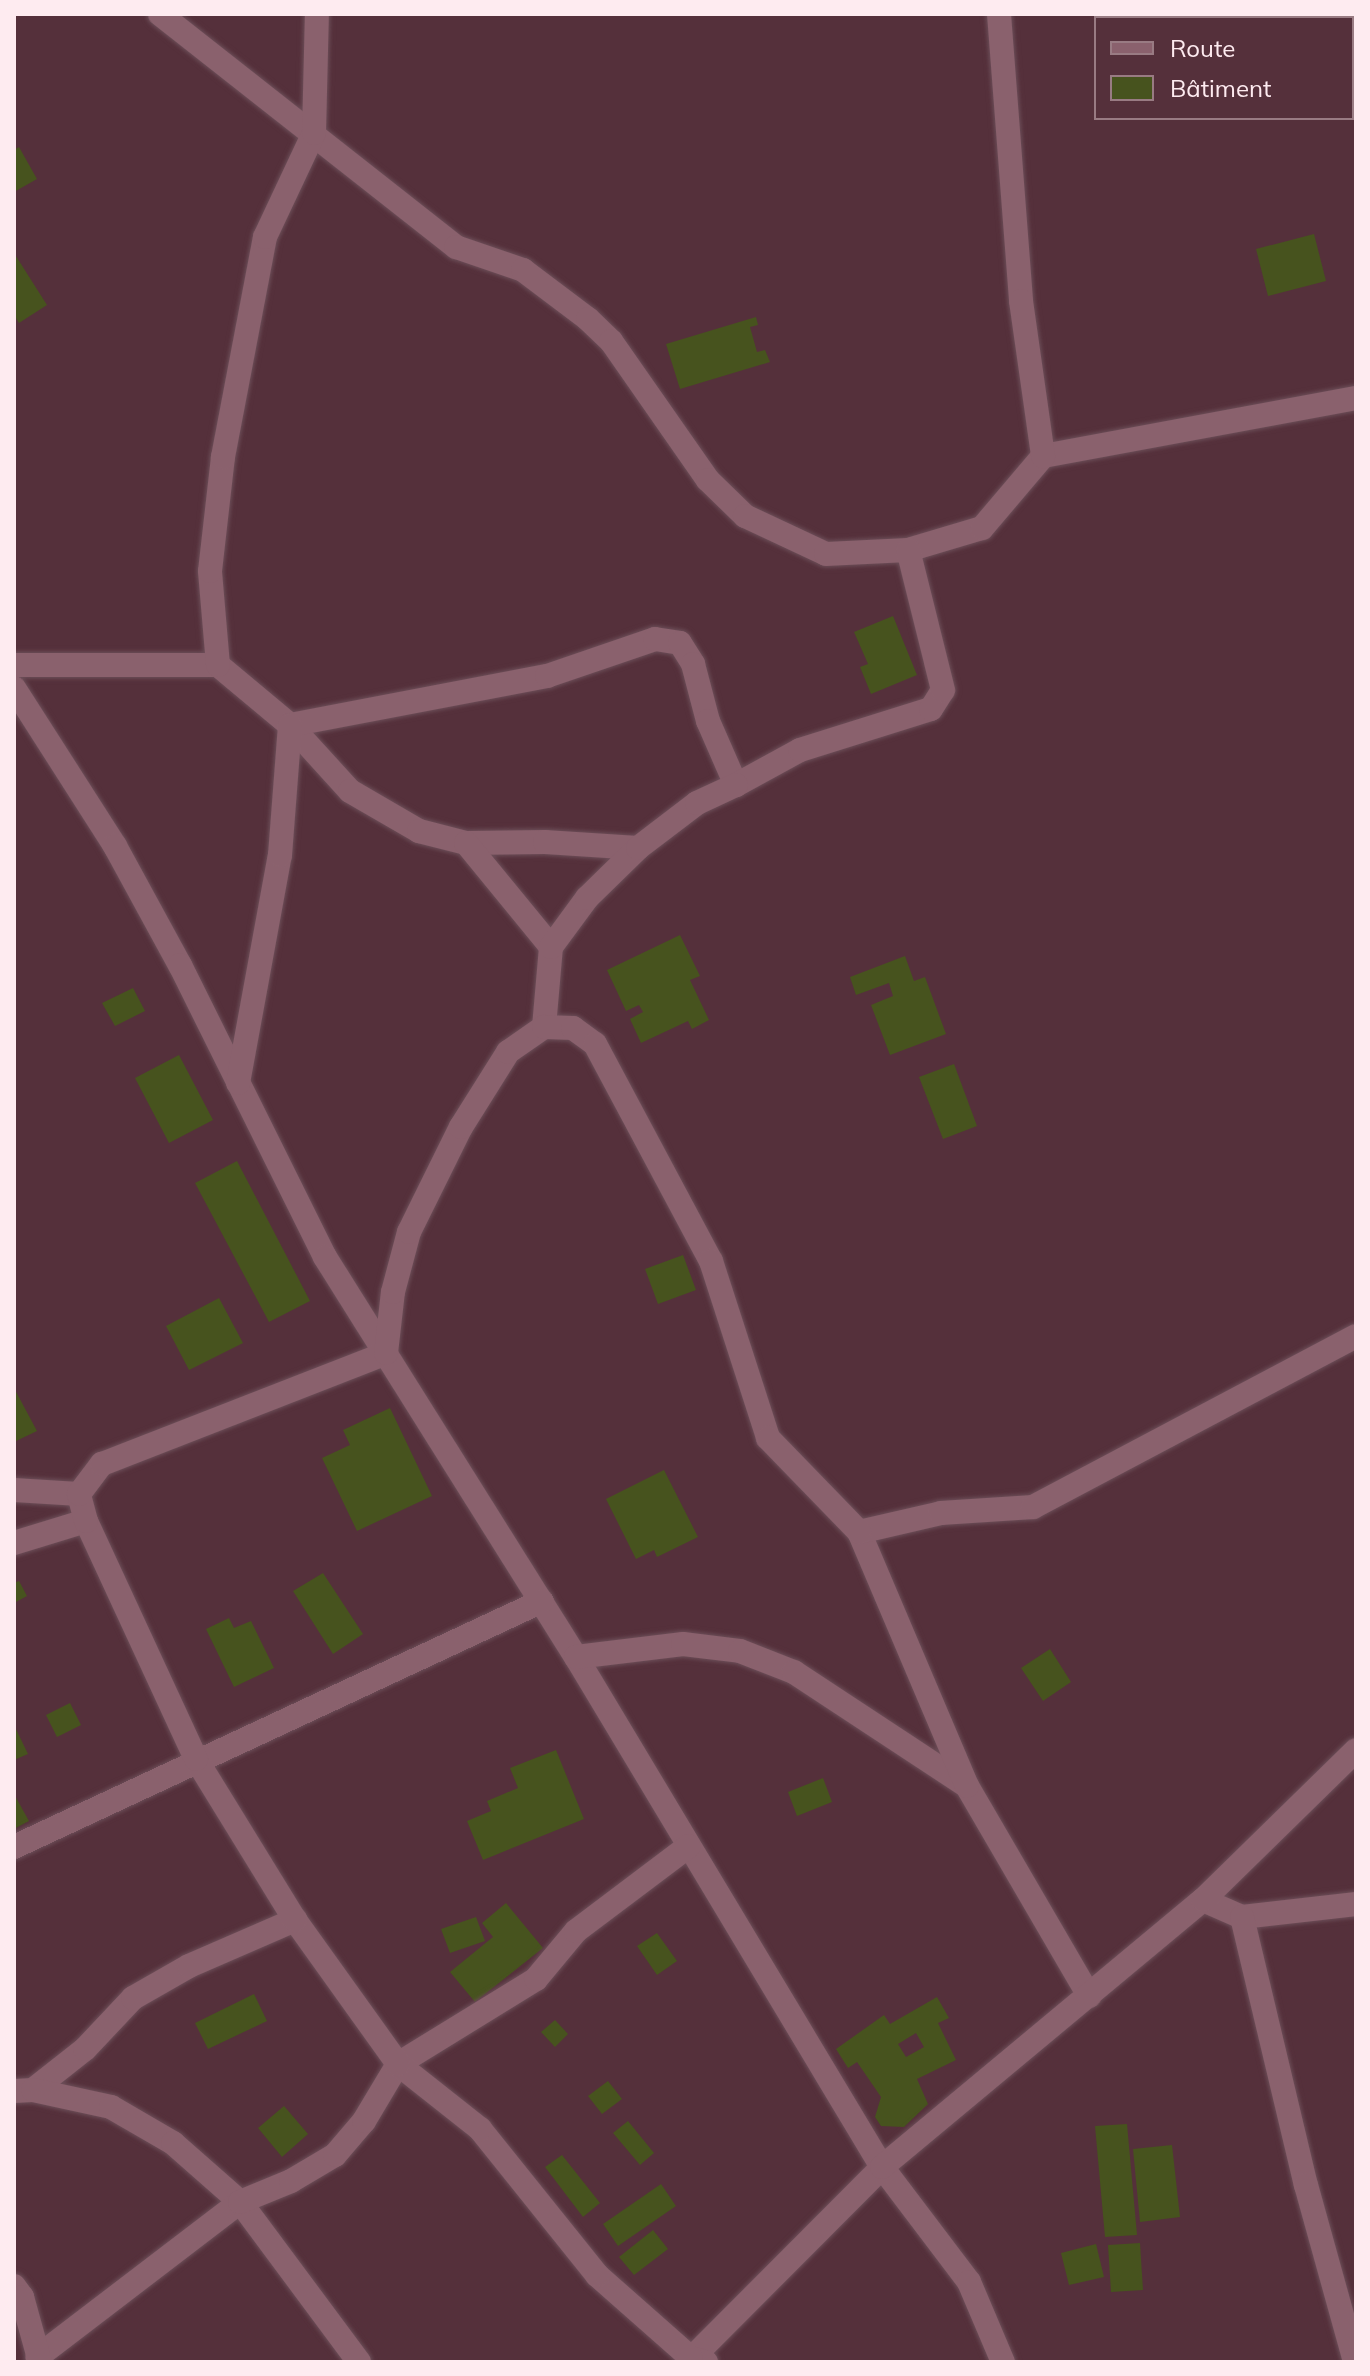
<!DOCTYPE html>
<html>
<head>
<meta charset="utf-8">
<style>
  body { margin:0 }
  #map { position:relative; width:1370px; height:2376px; overflow:hidden; background:#55303b; font-family:Mulish,sans-serif }
  div>[style] { position:absolute }
  [style*='--x'] { left:calc(var(--x)*1px); top:calc(var(--y)*1px); width:calc(var(--w)*1px); rotate:calc(var(--a)*1deg) }
  .building>* { inset:0; background:#47531e }
  .roads { filter:drop-shadow(0 0 2px #6c4e58) drop-shadow(0 0 2px #6c4e58) }
  .minor>* { height:24px; margin:-12px; padding:0 12px; transform-origin:12px; border-radius:12px; background:#8a616d }
  span { translate:-50% -50%; white-space:nowrap; text-align:center; line-height:1.15; -webkit-text-stroke:8px #55303b; paint-order:stroke }
  .frame { position:absolute; inset:0; border:16px solid #feebf0; pointer-events:none }
  .legend { position:absolute; left:1094px; top:16px; width:260px; height:104px; box-sizing:border-box; background:#55303b; border:2px solid #997b83; margin:0; padding:10px 14px; list-style:none; font-size:24px; color:#feebf0 }
  .legend li { display:flex; align-items:center; gap:16px; height:40px }
  .legend b { width:40px; border:2px solid #997b83 }
</style>
</head>
<body>
<div id="map">
  <div class="building">
    <div style="clip-path:polygon(19px 147px,37px 179px,14px 192px,14px 150px)"></div>
    <div style="clip-path:polygon(1314px 234px,1326px 281px,1268px 296px,1256px 249px)"></div>
    <div style="clip-path:polygon(14px 253px,47px 305px,19px 323px,14px 315px)"></div>
    <div style="clip-path:polygon(756px 317px,758px 325px,750px 327px,757px 352px,765px 350px,770px 362px,680px 389px,666px 344px)"></div>
    <div style="clip-path:polygon(893px 616px,917px 675px,871px 694px,860px 667px,868px 664px,854px 632px)"></div>
    <div style="clip-path:polygon(680px 935px,700px 976px,690px 980px,709px 1020px,692px 1029px,688px 1021px,641px 1043px,630px 1019px,643px 1012px,639px 1005px,626px 1011px,607px 970px)"></div>
    <div style="clip-path:polygon(905px 956px,914px 981px,925px 977px,946px 1034px,890px 1055px,871px 1005px,893px 996px,889px 983px,856px 995px,850px 977px)"></div>
    <div style="clip-path:polygon(133px 988px,145px 1011px,115px 1026px,102px 1003px)"></div>
    <div style="clip-path:polygon(179px 1055px,213px 1120px,169px 1143px,135px 1078px)"></div>
    <div style="clip-path:polygon(954px 1064px,977px 1126px,943px 1139px,919px 1077px)"></div>
    <div style="clip-path:polygon(237px 1161px,310px 1301px,269px 1322px,195px 1183px)"></div>
    <div style="clip-path:polygon(683px 1255px,696px 1290px,658px 1304px,645px 1269px)"></div>
    <div style="clip-path:polygon(219px 1298px,243px 1343px,189px 1370px,166px 1326px)"></div>
    <div style="clip-path:polygon(14px 1388px,37px 1431px,14px 1442px)"></div>
    <div style="clip-path:polygon(390px 1408px,432px 1496px,357px 1531px,322px 1458px,350px 1445px,343px 1430px)"></div>
    <div style="clip-path:polygon(664px 1470px,698px 1537px,657px 1557px,654px 1550px,636px 1559px,606px 1499px)"></div>
    <div style="clip-path:polygon(323px 1573px,363px 1634px,333px 1654px,293px 1591px)"></div>
    <div style="clip-path:polygon(19px 1581px,27px 1596px,14px 1603px,14px 1583px)"></div>
    <div style="clip-path:polygon(229px 1618px,234px 1628px,251px 1621px,274px 1668px,234px 1687px,206px 1629px)"></div>
    <div style="clip-path:polygon(1050px 1649px,1071px 1682px,1043px 1701px,1021px 1668px)"></div>
    <div style="clip-path:polygon(70px 1703px,81px 1725px,57px 1737px,46px 1715px)"></div>
    <div style="clip-path:polygon(14px 1725px,28px 1754px,14px 1760px)"></div>
    <div style="clip-path:polygon(556px 1750px,584px 1819px,483px 1860px,467px 1821px,491px 1811px,487px 1801px,518px 1788px,510px 1768px)"></div>
    <div style="clip-path:polygon(823px 1778px,832px 1802px,797px 1816px,788px 1792px)"></div>
    <div style="clip-path:polygon(14px 1794px,29px 1821px,14px 1829px)"></div>
    <div style="clip-path:polygon(506px 1903px,543px 1948px,475px 2002px,450px 1972px,493px 1937px,482px 1923px)"></div>
    <div style="clip-path:polygon(476px 1917px,485px 1941px,450px 1953px,441px 1929px)"></div>
    <div style="clip-path:polygon(657px 1933px,677px 1961px,657px 1975px,637px 1946px)"></div>
    <div style="clip-path:polygon(254px 1994px,267px 2021px,208px 2049px,195px 2023px)"></div>
    <div style="clip-path:polygon(evenodd,937px 1997px,949px 2018px,938px 2023px,956px 2060px,917px 2079px,928px 2104px,904px 2127px,881px 2126px,875px 2117px,881px 2097px,857px 2062px,848px 2068px,836px 2049px,884px 2015px,890px 2024px,937px 1997px,916px 2033px,924px 2047px,906px 2057px,898px 2044px,916px 2033px)"></div>
    <div style="clip-path:polygon(555px 2020px,568px 2034px,555px 2047px,541px 2032px)"></div>
    <div style="clip-path:polygon(608px 2081px,622px 2099px,602px 2114px,588px 2096px)"></div>
    <div style="clip-path:polygon(284px 2106px,308px 2134px,282px 2157px,258px 2128px)"></div>
    <div style="clip-path:polygon(628px 2121px,654px 2153px,640px 2165px,613px 2133px)"></div>
    <div style="clip-path:polygon(1127px 2124px,1137px 2235px,1105px 2237px,1095px 2126px)"></div>
    <div style="clip-path:polygon(1172px 2145px,1180px 2217px,1140px 2222px,1133px 2149px)"></div>
    <div style="clip-path:polygon(562px 2155px,600px 2203px,583px 2217px,545px 2167px)"></div>
    <div style="clip-path:polygon(661px 2184px,676px 2206px,618px 2246px,603px 2224px)"></div>
    <div style="clip-path:polygon(653px 2230px,668px 2249px,634px 2275px,619px 2257px)"></div>
    <div style="clip-path:polygon(1140px 2243px,1143px 2290px,1111px 2292px,1108px 2245px)"></div>
    <div style="clip-path:polygon(1096px 2244px,1104px 2277px,1069px 2285px,1061px 2253px)"></div>
  </div>
  <div class="roads">
    <div class="minor">
      <div style="--x:160;--y:14;--w:377;--a:38.2"></div>
      <div style="--x:456;--y:247;--w:71;--a:18.9"></div>
      <div style="--x:523;--y:270;--w:81;--a:37"></div>
      <div style="--x:588;--y:319;--w:32;--a:44"></div>
      <div style="--x:611;--y:341;--w:169;--a:55.1"></div>
      <div style="--x:708;--y:480;--w:52;--a:44.2"></div>
      <div style="--x:745;--y:516;--w:89;--a:25.1"></div>
      <div style="--x:826;--y:554;--w:82;--a:-2.8"></div>
      <div style="--x:908;--y:550;--w:77;--a:-16.6"></div>
      <div style="--x:982;--y:528;--w:94;--a:-49.7"></div>
      <div style="--x:1043;--y:456;--w:318;--a:-10.5"></div>
      <div style="--x:999;--y:14;--w:288;--a:85.6"></div>
      <div style="--x:1021;--y:301;--w:157;--a:81.9"></div>
      <div style="--x:14;--y:665;--w:204;--a:0"></div>
      <div style="--x:218;--y:665;--w:94;--a:39.8"></div>
      <div style="--x:290;--y:725;--w:89;--a:47.7"></div>
      <div style="--x:350;--y:791;--w:80;--a:30.1"></div>
      <div style="--x:419;--y:831;--w:49;--a:14.3"></div>
      <div style="--x:466;--y:843;--w:79;--a:-0.7"></div>
      <div style="--x:545;--y:842;--w:93;--a:3.7"></div>
      <div style="--x:218;--y:665;--w:94;--a:-94.9"></div>
      <div style="--x:210;--y:571;--w:115;--a:-83.5"></div>
      <div style="--x:223;--y:457;--w:224;--a:-79.2"></div>
      <div style="--x:265;--y:237;--w:115;--a:-64.8"></div>
      <div style="--x:314;--y:133;--w:119;--a:-88.6"></div>
      <div style="--x:14;--y:688;--w:188;--a:57.4"></div>
      <div style="--x:115;--y:846;--w:136;--a:61.4"></div>
      <div style="--x:180;--y:965;--w:326;--a:63.6"></div>
      <div style="--x:325;--y:1257;--w:472;--a:57.9"></div>
      <div style="--x:576;--y:1657;--w:595;--a:59.04"></div>
      <div style="--x:882;--y:2167;--w:144;--a:52.9"></div>
      <div style="--x:969;--y:2282;--w:87;--a:67"></div>
      <div style="--x:290;--y:725;--w:262;--a:-10.8"></div>
      <div style="--x:547;--y:676;--w:114;--a:-18.9"></div>
      <div style="--x:655;--y:639;--w:25;--a:9"></div>
      <div style="--x:680;--y:643;--w:25;--a:58"></div>
      <div style="--x:693;--y:664;--w:59;--a:75.3"></div>
      <div style="--x:708;--y:721;--w:70;--a:66.4"></div>
      <div style="--x:736;--y:785;--w:73;--a:-28.7"></div>
      <div style="--x:800;--y:750;--w:137;--a:-17.4"></div>
      <div style="--x:931;--y:709;--w:22;--a:-58"></div>
      <div style="--x:943;--y:690;--w:144;--a:-104"></div>
      <div style="--x:466;--y:843;--w:134;--a:50.7"></div>
      <div style="--x:544;--y:1027;--w:80;--a:-85"></div>
      <div style="--x:551;--y:947;--w:61;--a:-53.7"></div>
      <div style="--x:587;--y:898;--w:71;--a:-44.4"></div>
      <div style="--x:638;--y:848;--w:74;--a:-37.3"></div>
      <div style="--x:697;--y:803;--w:43;--a:-24.8"></div>
      <div style="--x:238;--y:1083;--w:232;--a:-79.6"></div>
      <div style="--x:280;--y:855;--w:130;--a:-85.6"></div>
      <div style="--x:14;--y:1490;--w:65;--a:3.5"></div>
      <div style="--x:14;--y:1543;--w:75;--a:-17"></div>
      <div style="--x:576;--y:1657;--w:108;--a:-6.9"></div>
      <div style="--x:683;--y:1644;--w:57;--a:7"></div>
      <div style="--x:740;--y:1651;--w:58;--a:21.3"></div>
      <div style="--x:794;--y:1672;--w:207;--a:33.4"></div>
      <div style="--x:967;--y:1786;--w:243;--a:59.8"></div>
      <div style="--x:967;--y:1786;--w:276;--a:-113"></div>
      <div style="--x:859;--y:1532;--w:84;--a:-13"></div>
      <div style="--x:941;--y:1513;--w:92;--a:-3.7"></div>
      <div style="--x:1033;--y:1507;--w:365;--a:-27.9"></div>
      <div style="--x:14;--y:1847;--w:582;--a:-24.98"></div>
      <div style="--x:1203;--y:1900;--w:43;--a:23.6"></div>
      <div style="--x:1242;--y:1917;--w:115;--a:-6.5"></div>
      <div style="--x:1242;--y:1917;--w:276;--a:76.6"></div>
      <div style="--x:1306;--y:2185;--w:184;--a:74.5"></div>
      <div style="--x:33;--y:2090;--w:66;--a:-38.3"></div>
      <div style="--x:85;--y:2049;--w:70;--a:-46.7"></div>
      <div style="--x:133;--y:1998;--w:64;--a:-29.7"></div>
      <div style="--x:189;--y:1966;--w:116;--a:-23.5"></div>
      <div style="--x:14;--y:2091;--w:19;--a:-3"></div>
      <div style="--x:33;--y:2090;--w:80;--a:12.3"></div>
      <div style="--x:111;--y:2107;--w:72;--a:30.1"></div>
      <div style="--x:173;--y:2143;--w:89;--a:41.4"></div>
      <div style="--x:240;--y:2202;--w:255;--a:142.6"></div>
      <div style="--x:14;--y:2286;--w:14;--a:54"></div>
      <div style="--x:22;--y:2297;--w:67;--a:74.5"></div>
      <div style="--x:359;--y:2362;--w:199;--a:-126.6"></div>
      <div style="--x:240;--y:2202;--w:55;--a:-22.4"></div>
      <div style="--x:291;--y:2181;--w:51;--a:-30.6"></div>
      <div style="--x:335;--y:2155;--w:45;--a:-49.5"></div>
      <div style="--x:364;--y:2121;--w:66;--a:-59.2"></div>
      <div style="--x:398;--y:2064;--w:162;--a:-31.6"></div>
      <div style="--x:536;--y:1979;--w:62;--a:-50.2"></div>
      <div style="--x:576;--y:1931;--w:141;--a:-37"></div>
      <div style="--x:688;--y:2362;--w:275;--a:-45.1"></div>
      <div style="--x:882;--y:2167;--w:418;--a:-39.8"></div>
      <div style="--x:1203;--y:1900;--w:214;--a:-44.4"></div>
      <div style="--x:706;--y:2362;--w:16;--a:-165"></div>
      <div style="--x:691;--y:2358;--w:125;--a:-138.6"></div>
      <div style="--x:597;--y:2275;--w:187;--a:-128.7"></div>
      <div style="--x:480;--y:2129;--w:105;--a:-141.6"></div>
      <div style="--x:398;--y:2064;--w:177;--a:-125.6"></div>
      <div style="--x:295;--y:1920;--w:189;--a:-121.6"></div>
      <div style="--x:196;--y:1759;--w:262;--a:-114.8"></div>
      <div style="--x:86;--y:1521;--w:28;--a:-105"></div>
      <div style="--x:79;--y:1494;--w:38;--a:-53"></div>
      <div style="--x:102;--y:1464;--w:305;--a:-21.3"></div>
      <div style="--x:386;--y:1353;--w:61;--a:-83.5"></div>
      <div style="--x:393;--y:1292;--w:62;--a:-75.1"></div>
      <div style="--x:409;--y:1232;--w:117;--a:-63.7"></div>
      <div style="--x:461;--y:1127;--w:89;--a:-57.9"></div>
      <div style="--x:508;--y:1052;--w:44;--a:-34.8"></div>
      <div style="--x:544;--y:1027;--w:29;--a:2"></div>
      <div style="--x:573;--y:1028;--w:27;--a:36"></div>
      <div style="--x:595;--y:1044;--w:246;--a:61.9"></div>
      <div style="--x:711;--y:1261;--w:186;--a:72.1"></div>
      <div style="--x:768;--y:1438;--w:131;--a:45.9"></div>
    </div>
  </div>
  <div class="frame"></div>
  <ul class="legend">
  <li><b style="height:10px;background:#8a616d"></b>Route</li>
  <li><b style="height:22px;background:#47531e"></b>Bâtiment</li>
  </ul>
</div>
</body>
</html>
